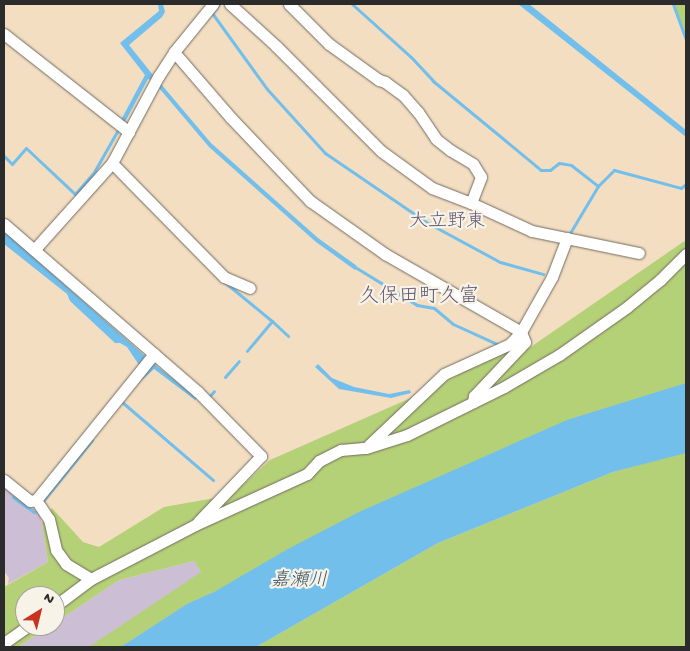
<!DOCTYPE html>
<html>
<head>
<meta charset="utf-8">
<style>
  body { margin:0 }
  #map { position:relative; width:690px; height:651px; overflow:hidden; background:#f3dec2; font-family:"Gochi Hand","Klee One",sans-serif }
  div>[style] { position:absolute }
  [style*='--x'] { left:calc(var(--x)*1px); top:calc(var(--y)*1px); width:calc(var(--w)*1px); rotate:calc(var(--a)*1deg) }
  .industrial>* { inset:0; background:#ccbed4 }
  .green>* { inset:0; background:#b5d177 }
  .water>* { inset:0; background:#72bfec }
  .stream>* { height:3px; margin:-1.5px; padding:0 1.5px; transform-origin:1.5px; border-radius:1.5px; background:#72bfec }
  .roads { filter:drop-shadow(0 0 1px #716a60) drop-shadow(0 0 1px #716a60) }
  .minor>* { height:11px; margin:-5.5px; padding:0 5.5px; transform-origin:5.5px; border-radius:5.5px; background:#fff }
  span { translate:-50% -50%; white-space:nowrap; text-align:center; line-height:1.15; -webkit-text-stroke:4.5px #f7f3e8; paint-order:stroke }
  .neighbourhood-label { font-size:19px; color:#635a71 }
  .water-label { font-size:19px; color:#405765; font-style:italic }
  .quarter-label { font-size:20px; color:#635a71 }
  .frame { position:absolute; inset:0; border:5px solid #2b2b2b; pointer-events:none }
  .north { position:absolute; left:15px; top:586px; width:50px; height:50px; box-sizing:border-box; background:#f7f3e8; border:1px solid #a5a39c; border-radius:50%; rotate:36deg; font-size:14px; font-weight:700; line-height:20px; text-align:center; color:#2b2b2b }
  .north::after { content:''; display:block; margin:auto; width:18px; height:22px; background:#c8321e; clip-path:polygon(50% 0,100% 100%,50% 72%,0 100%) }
</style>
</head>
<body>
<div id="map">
  <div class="industrial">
    <div style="clip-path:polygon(4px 487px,38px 512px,42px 523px,48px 562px,8px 584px,9px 578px,4px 571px)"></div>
    <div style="clip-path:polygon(194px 561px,214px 592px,177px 647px,18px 647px,50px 626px,55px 626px,55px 623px,119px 580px)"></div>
  </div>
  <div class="green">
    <div style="clip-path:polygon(673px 4px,686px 4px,686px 40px)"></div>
    <div style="clip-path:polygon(686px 240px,686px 401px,214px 592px,187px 604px,121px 647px,89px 647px,201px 572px,194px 561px,119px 580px,55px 623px,55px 596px,25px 596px,25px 626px,50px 626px,18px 647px,4px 647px,4px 587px,48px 562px,42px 523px,52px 508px,83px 542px,99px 547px,164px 507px,232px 495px,270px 460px,431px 389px,507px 349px,519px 355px)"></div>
    <div style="clip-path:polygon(686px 452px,686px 647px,256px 647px,438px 543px,613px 472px)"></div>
  </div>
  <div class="water">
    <div style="clip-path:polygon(158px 4px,163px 4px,165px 12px,162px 17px,129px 45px,153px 75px,150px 80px,148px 79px,125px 122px,121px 120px,145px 75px,120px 43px,159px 11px)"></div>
    <div style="clip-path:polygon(518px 4px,529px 4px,686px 130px,686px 137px)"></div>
    <div style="clip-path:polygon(161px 84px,211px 143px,318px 238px,357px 266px,355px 270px,316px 242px,209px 147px,159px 88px)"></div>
    <div style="clip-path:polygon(4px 231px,145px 356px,139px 365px,127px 347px,120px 343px,115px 343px,70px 301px,67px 294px,4px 244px)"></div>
    <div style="clip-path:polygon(153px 363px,197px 398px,195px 400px,154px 369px,132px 389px)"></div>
    <div style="clip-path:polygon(318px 364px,332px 378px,354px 387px,389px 394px,410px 390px,411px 393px,391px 398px,339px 389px,315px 367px)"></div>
    <div style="clip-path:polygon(686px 383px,686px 453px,613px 472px,438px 543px,256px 647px,121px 647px,187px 604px,214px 592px,286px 550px,359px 512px,567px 420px)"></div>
  </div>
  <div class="stream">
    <div style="--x:219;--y:4;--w:11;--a:128"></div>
    <div style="--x:212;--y:13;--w:94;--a:54.1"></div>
    <div style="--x:267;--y:89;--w:86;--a:47.8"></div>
    <div style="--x:325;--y:153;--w:122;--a:34.3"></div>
    <div style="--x:426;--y:222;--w:84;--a:28.4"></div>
    <div style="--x:500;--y:262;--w:45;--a:15.6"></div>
    <div style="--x:352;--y:4;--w:79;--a:41.9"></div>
    <div style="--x:411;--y:57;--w:33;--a:47"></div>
    <div style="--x:433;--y:81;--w:140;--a:39.5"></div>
    <div style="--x:541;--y:170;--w:9;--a:0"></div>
    <div style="--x:550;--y:170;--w:11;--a:-38"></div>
    <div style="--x:559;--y:163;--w:12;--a:9"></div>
    <div style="--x:571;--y:165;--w:34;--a:38"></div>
    <div style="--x:673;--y:4;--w:38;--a:70"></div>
    <div style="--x:4;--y:156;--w:11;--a:45"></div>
    <div style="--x:12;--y:164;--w:21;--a:-49"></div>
    <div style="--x:26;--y:148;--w:67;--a:43.2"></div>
    <div style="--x:75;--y:194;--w:29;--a:-49"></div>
    <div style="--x:94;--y:172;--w:51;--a:-60.4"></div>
    <div style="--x:570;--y:233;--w:55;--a:-59.2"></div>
    <div style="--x:598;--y:186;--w:23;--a:-45"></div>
    <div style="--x:614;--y:170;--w:69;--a:15"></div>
    <div style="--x:681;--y:188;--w:6;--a:-39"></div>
    <div style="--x:355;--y:267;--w:73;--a:31.5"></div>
    <div style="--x:417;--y:305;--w:17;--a:10"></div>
    <div style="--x:434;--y:308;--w:25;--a:40"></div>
    <div style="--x:453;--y:324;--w:48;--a:24.4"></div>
    <div style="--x:222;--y:280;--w:65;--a:39.4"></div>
    <div style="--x:272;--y:321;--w:39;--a:130"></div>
    <div style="--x:272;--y:321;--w:22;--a:43"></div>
    <div style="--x:225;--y:377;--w:21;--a:-49"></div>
    <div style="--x:208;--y:398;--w:9;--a:-49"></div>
    <div style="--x:122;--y:402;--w:120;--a:40.6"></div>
    <div style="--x:13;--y:497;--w:26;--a:36"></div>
    <div style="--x:43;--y:501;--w:78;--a:-51.2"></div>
  </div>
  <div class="roads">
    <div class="minor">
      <div style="--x:230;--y:4;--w:62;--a:42.4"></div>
      <div style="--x:276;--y:46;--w:148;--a:45"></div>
      <div style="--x:381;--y:151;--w:63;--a:36"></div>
      <div style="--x:432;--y:188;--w:42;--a:21"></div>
      <div style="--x:471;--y:203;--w:67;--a:24.7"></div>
      <div style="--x:532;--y:231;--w:109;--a:11.6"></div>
      <div style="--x:289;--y:4;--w:57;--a:45"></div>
      <div style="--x:329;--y:44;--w:62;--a:35.8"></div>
      <div style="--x:379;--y:80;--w:6;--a:18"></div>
      <div style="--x:385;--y:82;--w:22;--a:36"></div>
      <div style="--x:403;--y:95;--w:23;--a:49"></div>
      <div style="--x:418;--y:112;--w:32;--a:56"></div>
      <div style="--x:436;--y:139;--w:18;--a:38"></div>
      <div style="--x:450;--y:150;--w:27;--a:31"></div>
      <div style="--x:473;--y:164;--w:15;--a:58"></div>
      <div style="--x:481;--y:177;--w:28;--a:111"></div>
      <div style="--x:4;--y:34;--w:159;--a:38.1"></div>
      <div style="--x:174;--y:52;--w:87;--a:49.2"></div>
      <div style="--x:231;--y:118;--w:115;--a:46.4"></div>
      <div style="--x:310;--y:201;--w:92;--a:35.2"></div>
      <div style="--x:385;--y:254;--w:157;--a:29.8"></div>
      <div style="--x:521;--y:332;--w:16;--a:133"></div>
      <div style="--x:510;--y:344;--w:72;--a:155.6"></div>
      <div style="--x:444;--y:374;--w:103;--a:136.6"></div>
      <div style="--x:112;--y:163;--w:160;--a:45.5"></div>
      <div style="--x:224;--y:277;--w:28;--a:23"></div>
      <div style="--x:4;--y:224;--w:257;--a:40.9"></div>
      <div style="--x:198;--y:392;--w:90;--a:45.5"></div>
      <div style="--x:261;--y:456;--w:91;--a:133.7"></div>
      <div style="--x:34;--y:250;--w:117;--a:-48.1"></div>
      <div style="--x:112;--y:163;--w:98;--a:-61.9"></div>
      <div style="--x:158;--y:77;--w:30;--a:-57"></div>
      <div style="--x:174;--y:52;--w:62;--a:-50.9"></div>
      <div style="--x:473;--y:402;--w:6;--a:-81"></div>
      <div style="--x:474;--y:396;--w:74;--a:-46.6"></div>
      <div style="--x:525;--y:342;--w:11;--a:-112"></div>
      <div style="--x:521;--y:332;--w:63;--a:-60.6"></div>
      <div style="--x:552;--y:277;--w:42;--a:-69"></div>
      <div style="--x:4;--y:480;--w:33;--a:39"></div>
      <div style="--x:30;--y:501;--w:6;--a:-9"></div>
      <div style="--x:36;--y:500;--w:188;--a:-51.1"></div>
      <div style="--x:36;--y:500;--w:23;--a:56"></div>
      <div style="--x:49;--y:519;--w:32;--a:77"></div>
      <div style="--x:56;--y:550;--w:17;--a:54"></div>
      <div style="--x:66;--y:564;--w:29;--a:31"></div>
      <div style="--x:55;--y:606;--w:45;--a:-36.9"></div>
      <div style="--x:91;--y:579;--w:117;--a:-27.4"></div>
      <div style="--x:195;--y:525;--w:123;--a:-24.5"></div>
      <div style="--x:307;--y:474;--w:18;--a:-47"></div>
      <div style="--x:319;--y:461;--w:25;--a:-27"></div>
      <div style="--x:341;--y:450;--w:25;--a:-5"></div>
      <div style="--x:366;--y:448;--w:43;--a:-17.6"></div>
      <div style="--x:407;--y:435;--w:108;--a:-26.3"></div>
      <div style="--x:504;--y:387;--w:64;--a:-30.2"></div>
      <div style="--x:559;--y:355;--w:83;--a:-35.2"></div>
      <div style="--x:627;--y:307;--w:43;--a:-39.3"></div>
      <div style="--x:660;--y:280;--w:37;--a:-45"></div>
      <div style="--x:4;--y:643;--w:29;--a:-35"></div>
    </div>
  </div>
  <div class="neighbourhood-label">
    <span style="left:447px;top:223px">大立野東</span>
  </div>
  <div class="water-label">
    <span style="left:299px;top:582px">嘉瀬川</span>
  </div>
  <div class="quarter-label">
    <span style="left:419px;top:297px">久保田町久富</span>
  </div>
  <div class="frame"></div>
  <div class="north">N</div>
</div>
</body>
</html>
